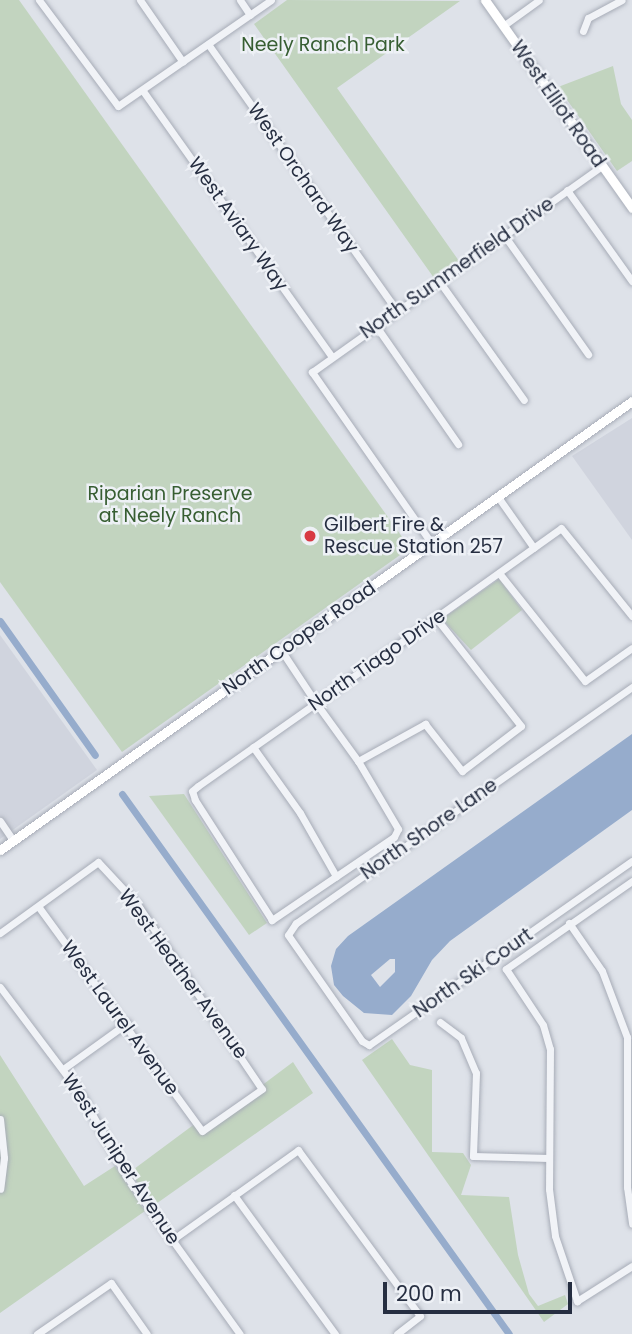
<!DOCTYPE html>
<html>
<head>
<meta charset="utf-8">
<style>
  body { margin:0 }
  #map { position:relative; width:632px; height:1334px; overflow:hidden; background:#dee2e9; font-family:Poppins,sans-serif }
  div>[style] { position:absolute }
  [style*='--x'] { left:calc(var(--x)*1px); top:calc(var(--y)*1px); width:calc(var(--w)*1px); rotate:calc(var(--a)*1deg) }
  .built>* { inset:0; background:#d0d4de }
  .green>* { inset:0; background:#c2d4bf }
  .water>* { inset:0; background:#96accc }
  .canal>* { height:7px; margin:-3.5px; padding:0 3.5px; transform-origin:3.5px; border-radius:3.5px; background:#96accc }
  .roads { filter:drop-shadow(0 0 2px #a7acb7) drop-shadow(0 0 2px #a7acb7) }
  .minor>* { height:7px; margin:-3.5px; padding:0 3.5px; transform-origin:3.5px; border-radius:3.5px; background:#f1f3f7 }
  .major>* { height:9px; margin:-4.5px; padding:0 4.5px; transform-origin:4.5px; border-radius:4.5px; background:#fff }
  .dots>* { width:19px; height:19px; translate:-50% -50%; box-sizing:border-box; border:4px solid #eef1f6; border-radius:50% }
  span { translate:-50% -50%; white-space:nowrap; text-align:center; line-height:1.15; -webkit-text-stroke:5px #eef1f6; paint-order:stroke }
  .park-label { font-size:19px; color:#375e32 }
  .street-label { font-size:19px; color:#262e41 }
  .poi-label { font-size:19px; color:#262e41 }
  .left { translate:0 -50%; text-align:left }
  .scale { position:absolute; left:383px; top:1282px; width:189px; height:32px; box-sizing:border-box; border:4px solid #262e41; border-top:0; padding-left:9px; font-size:21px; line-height:24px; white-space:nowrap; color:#262e41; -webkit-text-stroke:5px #eef1f6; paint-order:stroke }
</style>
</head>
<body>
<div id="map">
  <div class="built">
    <div style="clip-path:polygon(632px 418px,632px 540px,572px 456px)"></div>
    <div style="clip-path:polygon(0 635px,97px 770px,0 839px)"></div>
  </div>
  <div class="green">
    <div style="clip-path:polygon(0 0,19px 0,410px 548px,122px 752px,0 582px)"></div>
    <div style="clip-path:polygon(287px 0,460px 1px,337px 88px,459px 261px,434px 278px,254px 24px)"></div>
    <div style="clip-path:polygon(613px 66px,621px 104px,632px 120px,632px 161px,617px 171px,558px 87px)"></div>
    <div style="clip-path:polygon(499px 579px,522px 610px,471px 650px,442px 619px)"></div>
    <div style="clip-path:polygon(184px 794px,267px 923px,249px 935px,149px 796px)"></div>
    <div style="clip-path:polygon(392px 1039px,410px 1065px,432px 1070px,432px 1152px,463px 1153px,471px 1165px,461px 1195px,509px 1197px,518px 1255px,529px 1294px,538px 1306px,565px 1295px,568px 1304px,544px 1322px,362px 1060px)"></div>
    <div style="clip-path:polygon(0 1055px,84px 1186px,115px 1166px,145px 1211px,0 1313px)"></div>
    <div style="clip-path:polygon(293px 1062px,313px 1093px,153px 1206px,130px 1172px,196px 1123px,201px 1131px)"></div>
  </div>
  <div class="water">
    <div style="clip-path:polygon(evenodd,632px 734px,632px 810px,450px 941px,432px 960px,411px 996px,392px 1015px,364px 1013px,343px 996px,334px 985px,331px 966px,336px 949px,348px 936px,632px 734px,390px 959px,395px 959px,395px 972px,380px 987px,371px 975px,390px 959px)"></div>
  </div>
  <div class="canal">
    <div style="--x:0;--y:621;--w:164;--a:54.7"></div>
    <div style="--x:122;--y:794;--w:664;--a:54.37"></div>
  </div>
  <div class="roads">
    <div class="minor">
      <div style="--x:39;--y:0;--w:132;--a:53.3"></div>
      <div style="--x:118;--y:106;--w:186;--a:-34.7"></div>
      <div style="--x:140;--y:0;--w:75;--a:55.3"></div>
      <div style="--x:240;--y:0;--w:18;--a:56"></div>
      <div style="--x:503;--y:26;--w:44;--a:-35.8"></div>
      <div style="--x:583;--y:31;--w:14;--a:-69"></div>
      <div style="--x:588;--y:18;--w:38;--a:-28"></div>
      <div style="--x:208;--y:44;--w:327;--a:54.7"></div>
      <div style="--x:143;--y:91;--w:326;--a:54.6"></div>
      <div style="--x:567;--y:190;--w:112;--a:54.5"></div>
      <div style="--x:504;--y:235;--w:146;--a:54.8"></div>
      <div style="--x:439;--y:281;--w:146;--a:54.5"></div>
      <div style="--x:376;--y:326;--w:144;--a:55.2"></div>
      <div style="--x:498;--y:497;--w:62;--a:54.8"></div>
      <div style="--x:432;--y:544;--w:210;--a:-124.9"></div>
      <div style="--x:312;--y:372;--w:356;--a:-35.4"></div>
      <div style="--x:499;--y:573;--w:138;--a:51.5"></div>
      <div style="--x:585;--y:681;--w:57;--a:-35.1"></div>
      <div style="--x:281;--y:650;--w:64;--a:56.6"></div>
      <div style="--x:316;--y:703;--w:72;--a:54.1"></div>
      <div style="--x:358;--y:761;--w:79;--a:59.5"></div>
      <div style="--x:398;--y:829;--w:9;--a:117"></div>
      <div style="--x:394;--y:837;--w:148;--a:145.8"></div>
      <div style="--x:272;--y:920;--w:143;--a:-122.7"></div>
      <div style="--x:195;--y:800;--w:9;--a:-108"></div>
      <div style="--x:192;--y:791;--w:8;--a:-40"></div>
      <div style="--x:198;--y:786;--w:144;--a:-35.1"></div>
      <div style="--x:316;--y:703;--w:301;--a:-35.5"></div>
      <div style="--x:561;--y:528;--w:113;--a:51.1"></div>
      <div style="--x:632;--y:687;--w:411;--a:144.9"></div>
      <div style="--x:296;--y:923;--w:14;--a:124"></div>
      <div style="--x:288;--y:935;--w:129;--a:55.1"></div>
      <div style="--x:362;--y:1041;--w:8;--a:30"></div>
      <div style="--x:369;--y:1045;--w:321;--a:-35"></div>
      <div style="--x:253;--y:747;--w:81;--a:54.5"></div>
      <div style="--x:300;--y:813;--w:73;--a:60.3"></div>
      <div style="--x:358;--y:761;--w:77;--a:-28.9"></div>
      <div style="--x:425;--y:724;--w:60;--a:51.8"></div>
      <div style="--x:462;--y:771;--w:74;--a:-37.3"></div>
      <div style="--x:521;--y:726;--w:137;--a:-128.2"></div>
      <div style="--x:0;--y:821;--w:23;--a:56"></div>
      <div style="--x:632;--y:881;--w:154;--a:145.1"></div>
      <div style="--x:506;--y:969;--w:67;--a:56.5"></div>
      <div style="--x:543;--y:1025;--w:25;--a:74"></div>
      <div style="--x:550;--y:1049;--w:140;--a:90.4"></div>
      <div style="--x:549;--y:1189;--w:47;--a:82.7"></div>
      <div style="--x:555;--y:1236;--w:69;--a:71.3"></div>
      <div style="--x:577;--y:1301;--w:65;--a:-32.5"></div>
      <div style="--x:569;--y:923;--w:58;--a:55.5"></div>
      <div style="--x:602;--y:971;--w:71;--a:69.3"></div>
      <div style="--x:627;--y:1037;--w:150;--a:90"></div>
      <div style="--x:627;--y:1187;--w:37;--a:82"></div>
      <div style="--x:0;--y:933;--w:121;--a:-35.9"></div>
      <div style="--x:98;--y:862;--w:57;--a:47.1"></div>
      <div style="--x:137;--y:904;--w:223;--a:56"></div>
      <div style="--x:262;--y:1089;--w:73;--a:145"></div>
      <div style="--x:202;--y:1131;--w:278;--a:-126.1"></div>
      <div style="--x:0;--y:987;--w:136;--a:53"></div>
      <div style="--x:82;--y:1096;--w:93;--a:60.9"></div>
      <div style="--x:127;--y:1177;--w:193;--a:54.3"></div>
      <div style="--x:440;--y:1022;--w:26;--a:37"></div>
      <div style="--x:461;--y:1038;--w:38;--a:67"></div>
      <div style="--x:476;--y:1073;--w:83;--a:92.1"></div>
      <div style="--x:473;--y:1156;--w:76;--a:1.5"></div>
      <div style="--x:63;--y:1069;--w:79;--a:-35.7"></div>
      <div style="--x:0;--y:1119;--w:39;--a:84"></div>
      <div style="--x:4;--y:1158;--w:31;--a:97"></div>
      <div style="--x:234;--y:1195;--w:172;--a:54"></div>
      <div style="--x:172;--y:1240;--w:155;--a:-35.5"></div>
      <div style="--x:298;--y:1150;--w:206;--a:53.7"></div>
      <div style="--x:420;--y:1316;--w:29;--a:142"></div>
      <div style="--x:37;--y:1334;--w:90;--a:-34.6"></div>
      <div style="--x:111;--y:1283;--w:62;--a:54.8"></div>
    </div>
    <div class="major">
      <div style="--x:485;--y:0;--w:255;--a:54.7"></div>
      <div style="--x:0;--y:850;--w:775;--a:-35.39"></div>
    </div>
  </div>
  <div class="dots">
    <div style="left:310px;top:536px;background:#d83943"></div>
  </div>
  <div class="park-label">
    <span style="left:323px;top:45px">Neely Ranch Park</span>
    <span style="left:170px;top:505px">Riparian Preserve<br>at Neely Ranch</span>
  </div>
  <div class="street-label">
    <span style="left:558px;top:104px;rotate:55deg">West Elliot Road</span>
    <span style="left:303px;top:178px;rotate:55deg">West Orchard Way</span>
    <span style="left:238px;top:224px;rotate:55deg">West Aviary Way</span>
    <span style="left:457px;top:268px;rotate:-35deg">North Summerfield Drive</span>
    <span style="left:299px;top:638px;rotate:-35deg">North Cooper Road</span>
    <span style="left:377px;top:660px;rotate:-35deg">North Tiago Drive</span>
    <span style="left:429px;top:829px;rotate:-35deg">North Shore Lane</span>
    <span style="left:473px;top:973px;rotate:-35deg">North Ski Court</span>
    <span style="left:183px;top:974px;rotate:54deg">West Heather Avenue</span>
    <span style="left:120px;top:1018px;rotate:54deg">West Laurel Avenue</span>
    <span style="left:121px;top:1159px;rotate:57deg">West Juniper Avenue</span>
  </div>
  <div class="poi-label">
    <span class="left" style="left:324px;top:536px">Gilbert Fire &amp;<br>Rescue Station 257</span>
  </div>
  <div class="scale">200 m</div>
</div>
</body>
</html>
